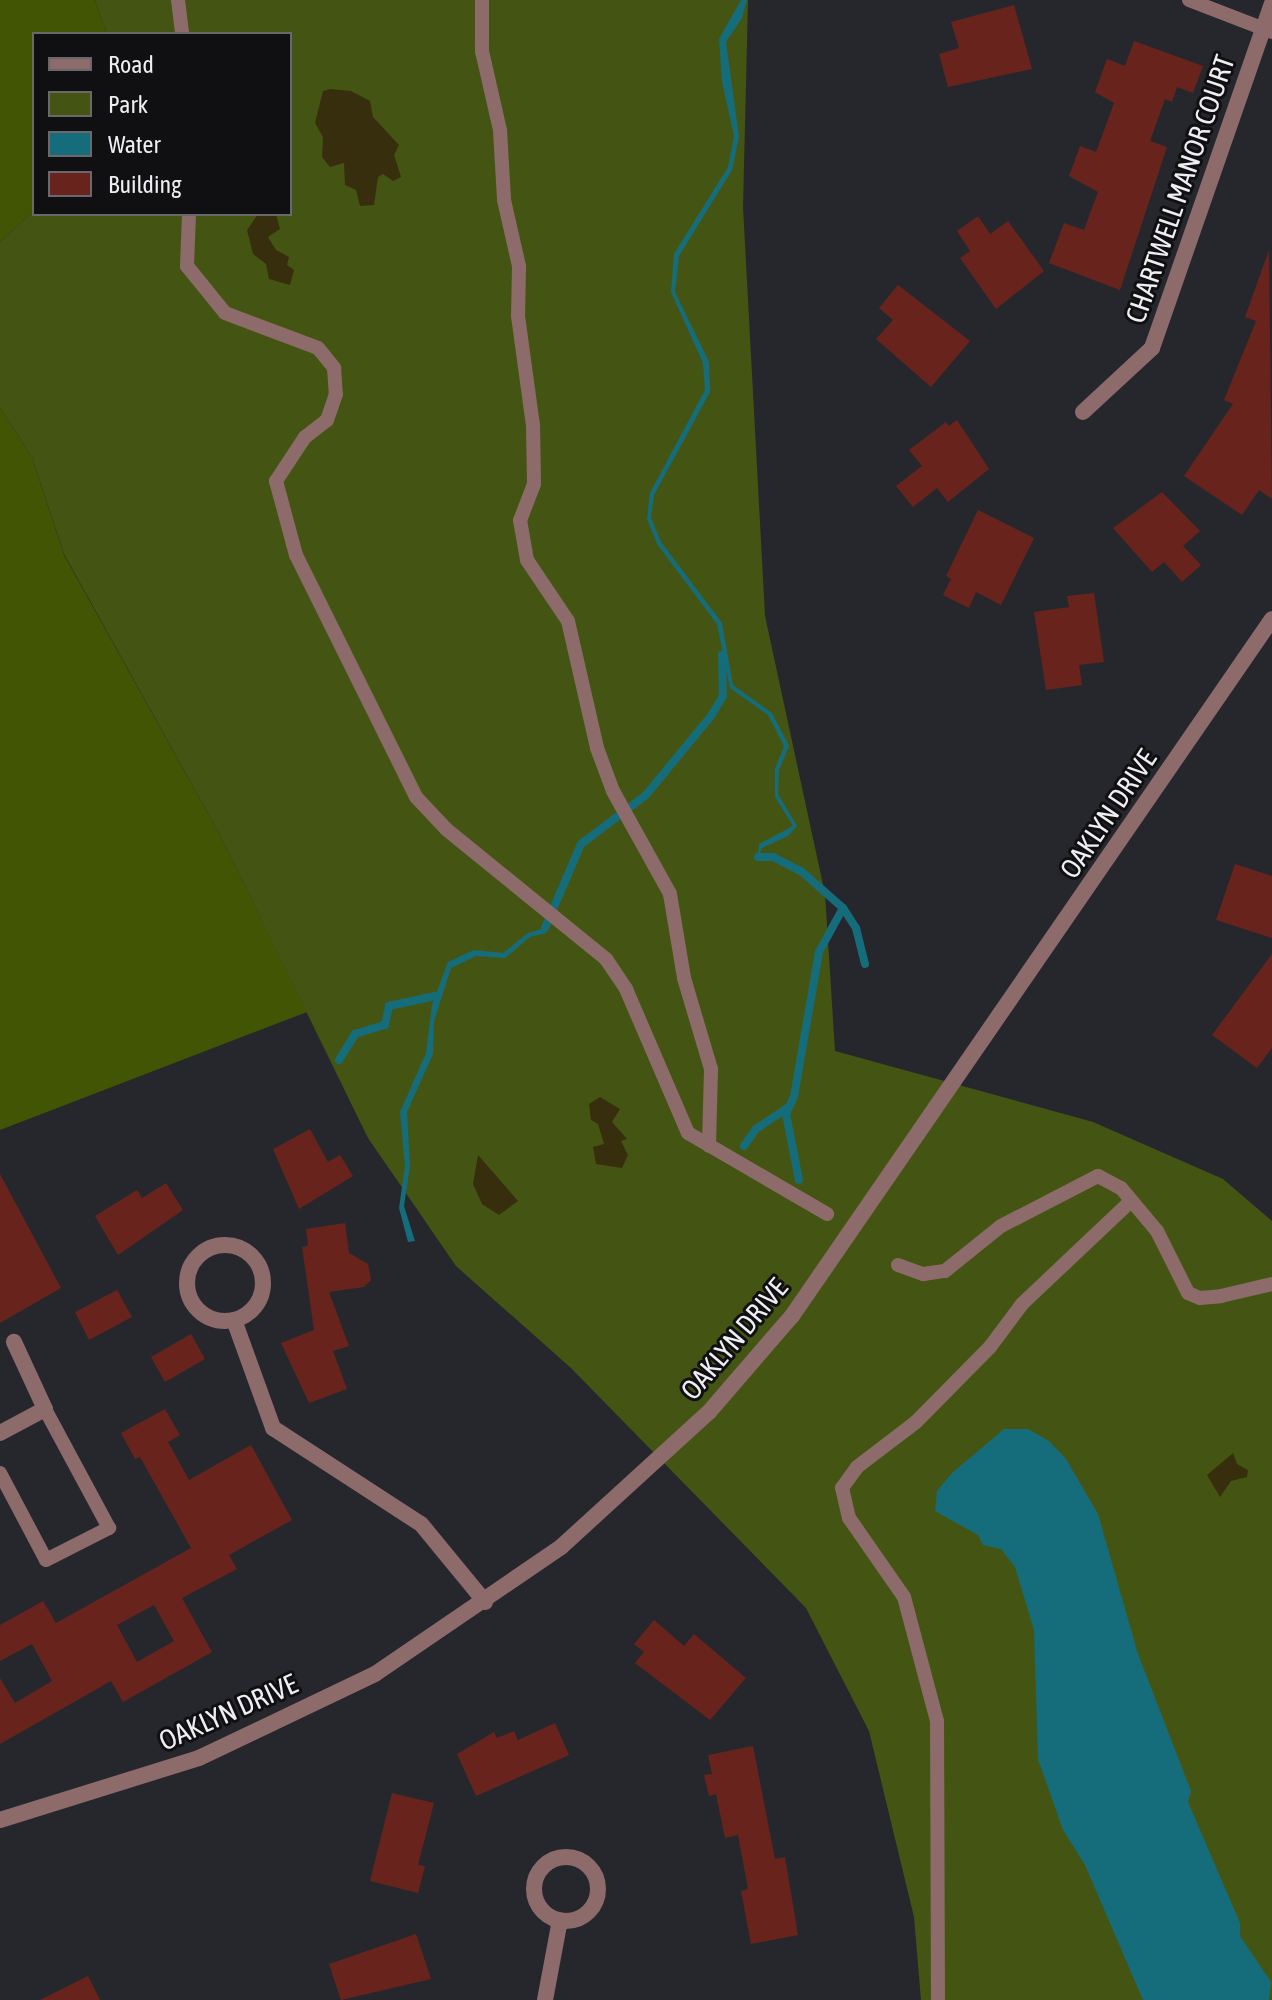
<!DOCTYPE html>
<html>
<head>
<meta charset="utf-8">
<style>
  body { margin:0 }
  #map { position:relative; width:1272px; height:2000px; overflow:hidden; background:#26272c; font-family:"Asap Condensed",sans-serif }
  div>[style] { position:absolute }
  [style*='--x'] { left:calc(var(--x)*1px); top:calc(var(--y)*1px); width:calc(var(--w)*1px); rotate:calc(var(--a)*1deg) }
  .green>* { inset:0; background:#445513 }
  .forest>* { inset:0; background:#425504 }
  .sand>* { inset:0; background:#372e0e }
  .water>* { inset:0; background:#156d7c }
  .stream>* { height:8px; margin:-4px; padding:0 4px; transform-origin:4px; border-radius:4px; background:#156d7c }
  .building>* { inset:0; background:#68241c }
  .service>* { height:14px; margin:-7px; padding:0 7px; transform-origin:7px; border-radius:7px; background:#8e6b6b }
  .minor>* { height:16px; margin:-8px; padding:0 8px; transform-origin:8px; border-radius:8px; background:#8e6b6b }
  .minor>.ring { margin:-8px; padding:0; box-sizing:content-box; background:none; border:16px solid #8e6b6b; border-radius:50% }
  .tertiary>* { height:16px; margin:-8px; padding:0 8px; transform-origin:8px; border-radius:8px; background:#8e6b6b }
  span { translate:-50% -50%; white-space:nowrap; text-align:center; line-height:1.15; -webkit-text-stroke:6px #101012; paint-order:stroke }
  .street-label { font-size:28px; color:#efeff3 }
  .legend { position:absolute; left:32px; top:32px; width:260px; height:184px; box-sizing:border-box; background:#101012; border:2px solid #69696c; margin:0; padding:10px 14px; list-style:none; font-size:24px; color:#efeff3 }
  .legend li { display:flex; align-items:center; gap:16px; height:40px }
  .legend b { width:40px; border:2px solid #69696c }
</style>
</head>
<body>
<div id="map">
  <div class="green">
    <div style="clip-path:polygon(95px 0,748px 0,743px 207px,765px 616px,825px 894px,835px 1051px,1093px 1122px,1223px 1179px,1272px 1221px,1272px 2000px,921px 2000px,914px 1917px,869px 1731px,806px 1608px,571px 1368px,456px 1266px,368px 1138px,219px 833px,64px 554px,32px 457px,0 408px,0 242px,34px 211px,290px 214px,290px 34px,107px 34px)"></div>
  </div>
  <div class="forest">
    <div style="clip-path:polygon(0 0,95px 0,107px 34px,34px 34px,34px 211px,0 242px)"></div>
    <div style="clip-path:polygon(0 408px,32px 457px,64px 555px,219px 833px,307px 1012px,0 1130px)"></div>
  </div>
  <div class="sand">
    <div style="clip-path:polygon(330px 89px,351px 91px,370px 101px,373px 117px,399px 145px,394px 155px,401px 177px,393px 181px,383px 174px,378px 177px,374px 205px,360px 206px,356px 190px,345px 185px,344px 163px,330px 167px,322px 157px,323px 137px,315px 123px,323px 91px)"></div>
    <div style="clip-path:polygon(258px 214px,276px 214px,280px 229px,268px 237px,276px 250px,289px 257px,287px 265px,294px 270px,290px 285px,269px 279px,266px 264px,253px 254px,247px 230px)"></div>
    <div style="clip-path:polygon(600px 1097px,620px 1109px,612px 1122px,627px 1139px,621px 1141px,628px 1155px,622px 1168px,596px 1164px,593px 1147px,604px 1144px,598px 1124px,591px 1120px,589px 1104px)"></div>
    <div style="clip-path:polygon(478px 1155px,518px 1201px,499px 1215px,482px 1204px,473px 1184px)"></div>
    <div style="clip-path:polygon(1233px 1453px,1237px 1464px,1248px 1470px,1247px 1477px,1231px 1481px,1220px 1497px,1207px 1475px)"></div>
  </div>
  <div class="water">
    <div style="clip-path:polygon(741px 0,747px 0,742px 18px,726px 42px,739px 137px,732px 170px,679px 256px,675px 292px,709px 362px,710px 392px,654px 495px,651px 518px,661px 542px,722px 623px,733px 685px,772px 713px,789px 746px,779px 770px,778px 794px,797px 826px,788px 836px,762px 848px,758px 857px,759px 844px,793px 826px,775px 797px,775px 769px,784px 746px,768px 715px,730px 688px,717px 624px,657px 544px,647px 519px,650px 493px,705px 390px,703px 363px,671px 292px,674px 254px,728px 167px,734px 136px,722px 82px,719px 39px)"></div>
    <div style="clip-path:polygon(545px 928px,546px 933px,530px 937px,505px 958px,476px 956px,451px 968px,434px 1021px,433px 1054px,407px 1112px,410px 1166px,404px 1206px,415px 1241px,408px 1242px,399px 1208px,405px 1166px,400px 1112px,426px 1053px,432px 1005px,448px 962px,474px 950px,503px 953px,528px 933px)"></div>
    <div style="clip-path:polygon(1004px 1429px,1028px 1429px,1049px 1441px,1066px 1459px,1098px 1514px,1138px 1654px,1191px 1791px,1188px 1802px,1240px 1923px,1240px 1936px,1271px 1982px,1269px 2000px,1143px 2000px,1085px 1865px,1063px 1830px,1038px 1759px,1034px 1630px,1015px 1567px,1001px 1549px,983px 1545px,978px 1535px,935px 1511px,937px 1491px,952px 1473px)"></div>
  </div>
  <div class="stream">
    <div style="--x:758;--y:857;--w:15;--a:0"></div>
    <div style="--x:773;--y:857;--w:31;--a:27"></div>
    <div style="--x:801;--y:871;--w:56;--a:41.4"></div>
    <div style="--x:843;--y:908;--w:50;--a:118.6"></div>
    <div style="--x:819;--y:952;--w:146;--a:99.8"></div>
    <div style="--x:794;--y:1096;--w:20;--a:114"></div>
    <div style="--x:786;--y:1114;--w:67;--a:78.9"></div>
    <div style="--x:843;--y:908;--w:24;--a:57"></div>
    <div style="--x:856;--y:928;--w:37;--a:76"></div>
    <div style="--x:545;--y:928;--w:91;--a:-66.8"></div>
    <div style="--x:581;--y:844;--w:81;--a:-37"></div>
    <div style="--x:646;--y:795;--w:102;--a:-50.6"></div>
    <div style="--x:711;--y:716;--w:23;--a:-59"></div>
    <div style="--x:723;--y:696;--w:41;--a:-91.4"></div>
    <div style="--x:339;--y:1060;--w:31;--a:-58"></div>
    <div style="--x:355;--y:1034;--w:31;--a:-17"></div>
    <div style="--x:385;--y:1025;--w:19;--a:-78"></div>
    <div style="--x:389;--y:1006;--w:47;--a:-12.3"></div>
    <div style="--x:744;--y:1146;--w:21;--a:-55"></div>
    <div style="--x:756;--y:1129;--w:37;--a:-34"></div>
  </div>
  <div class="building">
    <div style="clip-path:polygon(1014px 5px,1032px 69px,948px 87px,939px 54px,959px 48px,951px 22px)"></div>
    <div style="clip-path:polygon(1134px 41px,1203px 66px,1193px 93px,1177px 87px,1172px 102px,1165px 99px,1150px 141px,1167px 147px,1120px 290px,1049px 263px,1064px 223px,1084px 230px,1098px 192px,1069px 176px,1080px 146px,1096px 152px,1114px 103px,1095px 92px,1107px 59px,1125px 66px)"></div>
    <div style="clip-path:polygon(978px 216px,990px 234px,1008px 221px,1044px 271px,996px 309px,960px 258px,970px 251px,957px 231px)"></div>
    <div style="clip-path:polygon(1269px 250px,1272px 499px,1259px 490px,1242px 515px,1184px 476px,1233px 404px,1224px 400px,1256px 321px,1245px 317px)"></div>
    <div style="clip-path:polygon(898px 285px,970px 341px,931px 387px,876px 339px,893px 320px,879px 308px)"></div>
    <div style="clip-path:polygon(957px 420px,989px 469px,948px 502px,937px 488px,913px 507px,896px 486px,922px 466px,909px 450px,946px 422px,949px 426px)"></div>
    <div style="clip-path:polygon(1162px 492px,1200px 531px,1183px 546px,1201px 565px,1182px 582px,1164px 562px,1152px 572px,1113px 528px)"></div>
    <div style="clip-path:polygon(978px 510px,1034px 538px,1001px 605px,976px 592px,969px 608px,943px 595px,951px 579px,946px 576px)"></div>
    <div style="clip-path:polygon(1094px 593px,1104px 662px,1079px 665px,1082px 685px,1046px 690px,1034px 612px,1069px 607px,1067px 596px)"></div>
    <div style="clip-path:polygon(1235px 864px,1272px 876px,1272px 938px,1216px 920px)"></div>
    <div style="clip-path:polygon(1272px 954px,1272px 1048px,1257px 1068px,1212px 1035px)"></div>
    <div style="clip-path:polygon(310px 1129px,328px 1162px,340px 1155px,353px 1176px,299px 1209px,273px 1149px)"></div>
    <div style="clip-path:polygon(0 1174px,61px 1288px,0 1323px)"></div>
    <div style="clip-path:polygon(166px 1183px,183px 1210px,118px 1255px,95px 1216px,137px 1190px,142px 1198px)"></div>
    <div style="clip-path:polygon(345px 1223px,349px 1253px,368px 1264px,371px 1280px,364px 1287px,329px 1292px,349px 1346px,333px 1351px,347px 1389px,309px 1403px,281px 1343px,314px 1330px,302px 1247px,308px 1246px,306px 1229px)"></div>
    <div style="clip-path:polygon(117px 1290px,132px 1317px,89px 1340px,75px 1312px)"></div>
    <div style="clip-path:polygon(191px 1334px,205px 1359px,165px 1382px,151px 1357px)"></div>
    <div style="clip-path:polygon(evenodd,165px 1409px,180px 1435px,168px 1442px,189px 1480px,251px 1445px,292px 1520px,229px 1555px,237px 1569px,182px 1598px,212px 1652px,123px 1702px,111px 1681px,0 1744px,0 1678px,15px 1703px,52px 1681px,32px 1644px,0 1661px,0 1625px,43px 1601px,56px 1623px,191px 1548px,140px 1457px,135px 1459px,121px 1433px,165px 1409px,154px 1605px,174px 1641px,137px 1662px,117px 1625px,154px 1605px)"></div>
    <div style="clip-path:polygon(654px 1620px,684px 1646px,694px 1634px,746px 1678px,710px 1720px,635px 1663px,644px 1652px,634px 1644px)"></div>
    <div style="clip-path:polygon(555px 1723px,569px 1755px,476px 1796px,457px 1754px,494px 1732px,497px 1738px,514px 1731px,518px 1740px)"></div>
    <div style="clip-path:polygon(753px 1746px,775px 1859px,785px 1857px,798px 1935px,751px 1944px,741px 1891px,748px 1889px,738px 1835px,725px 1838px,716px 1794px,709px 1796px,704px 1775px,712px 1774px,708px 1755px)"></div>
    <div style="clip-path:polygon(392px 1793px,434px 1803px,418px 1865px,425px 1866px,418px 1893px,370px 1881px)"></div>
    <div style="clip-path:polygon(416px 1934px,431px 1979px,341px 2000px,329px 1964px)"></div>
    <div style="clip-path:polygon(88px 1976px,100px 2000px,40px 2000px)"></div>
  </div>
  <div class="service">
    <div style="--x:178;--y:0;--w:34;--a:83"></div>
    <div style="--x:482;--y:0;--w:51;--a:90"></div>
    <div style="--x:482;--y:51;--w:81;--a:77.2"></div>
    <div style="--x:500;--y:130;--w:70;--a:86.7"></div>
    <div style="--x:504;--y:200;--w:68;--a:77.2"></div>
    <div style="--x:519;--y:266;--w:50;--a:91.1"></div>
    <div style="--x:518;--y:316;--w:110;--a:82.2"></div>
    <div style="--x:533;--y:425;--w:59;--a:89"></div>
    <div style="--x:534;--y:484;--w:39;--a:111"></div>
    <div style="--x:520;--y:520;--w:41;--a:80.1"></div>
    <div style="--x:527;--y:560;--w:73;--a:56.1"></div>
    <div style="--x:568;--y:621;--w:130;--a:77.1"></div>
    <div style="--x:597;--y:748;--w:46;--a:69.6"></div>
    <div style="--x:613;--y:791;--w:118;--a:61"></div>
    <div style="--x:670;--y:894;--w:85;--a:80.5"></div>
    <div style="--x:684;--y:978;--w:95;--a:73.5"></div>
    <div style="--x:711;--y:1069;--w:77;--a:91.5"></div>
    <div style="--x:1189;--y:0;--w:89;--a:21.1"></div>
    <div style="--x:189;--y:214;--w:52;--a:92.2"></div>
    <div style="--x:187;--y:266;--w:60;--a:51"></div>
    <div style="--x:225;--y:313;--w:99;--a:20.6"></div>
    <div style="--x:318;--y:348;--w:26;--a:51"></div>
    <div style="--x:334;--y:368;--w:26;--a:86"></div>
    <div style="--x:336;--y:394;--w:28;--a:109"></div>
    <div style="--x:327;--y:420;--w:28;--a:142"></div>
    <div style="--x:305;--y:437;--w:53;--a:123.4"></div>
    <div style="--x:276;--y:481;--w:77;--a:74.9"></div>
    <div style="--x:296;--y:555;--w:270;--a:63.6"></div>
    <div style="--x:416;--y:797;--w:44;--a:46.8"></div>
    <div style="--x:446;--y:829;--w:206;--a:39.1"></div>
    <div style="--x:606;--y:959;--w:36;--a:56"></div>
    <div style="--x:626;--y:989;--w:157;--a:66.7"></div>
    <div style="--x:688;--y:1133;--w:161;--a:30.2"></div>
    <div style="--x:898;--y:1265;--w:27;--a:20"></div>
    <div style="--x:923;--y:1274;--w:22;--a:-8"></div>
    <div style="--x:945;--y:1271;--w:72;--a:-38.8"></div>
    <div style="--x:1001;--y:1226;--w:109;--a:-27.3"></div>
    <div style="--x:1098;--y:1176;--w:26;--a:28"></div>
    <div style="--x:1121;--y:1188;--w:56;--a:50.1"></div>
    <div style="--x:1157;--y:1231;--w:69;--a:63.4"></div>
    <div style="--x:1188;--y:1293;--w:13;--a:23"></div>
    <div style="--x:1200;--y:1298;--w:21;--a:-5"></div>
    <div style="--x:1221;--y:1296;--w:52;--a:-13.2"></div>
    <div style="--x:0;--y:1473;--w:98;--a:62.1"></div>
    <div style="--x:46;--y:1560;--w:71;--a:-26.9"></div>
    <div style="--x:109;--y:1528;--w:135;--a:-118.3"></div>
    <div style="--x:938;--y:2000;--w:279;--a:-90.2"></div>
    <div style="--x:937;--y:1721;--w:128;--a:-104.9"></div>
    <div style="--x:904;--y:1597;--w:96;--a:-124.8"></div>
    <div style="--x:849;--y:1518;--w:31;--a:-103"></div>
    <div style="--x:842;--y:1488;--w:26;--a:-54"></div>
    <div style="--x:857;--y:1467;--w:74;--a:-37.3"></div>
    <div style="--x:916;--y:1422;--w:105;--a:-45.4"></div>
    <div style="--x:990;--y:1347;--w:54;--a:-53.3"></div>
    <div style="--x:1022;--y:1304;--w:149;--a:-43.4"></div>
  </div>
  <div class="minor">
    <div style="--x:1083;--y:412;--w:94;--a:-42.8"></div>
    <div style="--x:1152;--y:348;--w:364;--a:-70.8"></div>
    <div class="ring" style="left:187px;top:1245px;width:60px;height:60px"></div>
    <div style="--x:234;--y:1320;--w:115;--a:70.1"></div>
    <div style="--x:273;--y:1428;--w:176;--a:33"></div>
    <div style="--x:421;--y:1524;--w:101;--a:50.6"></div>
    <div style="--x:0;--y:1433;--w:51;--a:-28.1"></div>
    <div style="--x:45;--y:1409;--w:74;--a:-114.8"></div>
    <div class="ring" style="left:534px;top:1857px;width:48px;height:48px"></div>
    <div style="--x:545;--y:2000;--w:81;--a:-79.4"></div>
  </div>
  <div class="tertiary">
    <div style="--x:0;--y:1820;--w:208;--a:-17.3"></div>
    <div style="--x:199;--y:1758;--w:195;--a:-25.5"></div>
    <div style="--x:375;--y:1674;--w:225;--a:-34.3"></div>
    <div style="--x:561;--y:1547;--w:200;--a:-42.4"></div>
    <div style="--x:709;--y:1412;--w:127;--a:-49.2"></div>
    <div style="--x:792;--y:1316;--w:846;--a:-55.45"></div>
  </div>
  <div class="street-label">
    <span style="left:1180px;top:189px;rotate:-71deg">CHARTWELL MANOR COURT</span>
    <span style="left:1108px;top:814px;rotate:-56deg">OAKLYN DRIVE</span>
    <span style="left:734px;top:1339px;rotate:-50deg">OAKLYN DRIVE</span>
    <span style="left:228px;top:1712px;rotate:-24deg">OAKLYN DRIVE</span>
  </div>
  <ul class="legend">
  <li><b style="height:10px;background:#8e6b6b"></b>Road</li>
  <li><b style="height:22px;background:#445513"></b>Park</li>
  <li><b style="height:22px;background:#156d7c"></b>Water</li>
  <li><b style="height:22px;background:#68241c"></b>Building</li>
  </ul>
</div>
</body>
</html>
